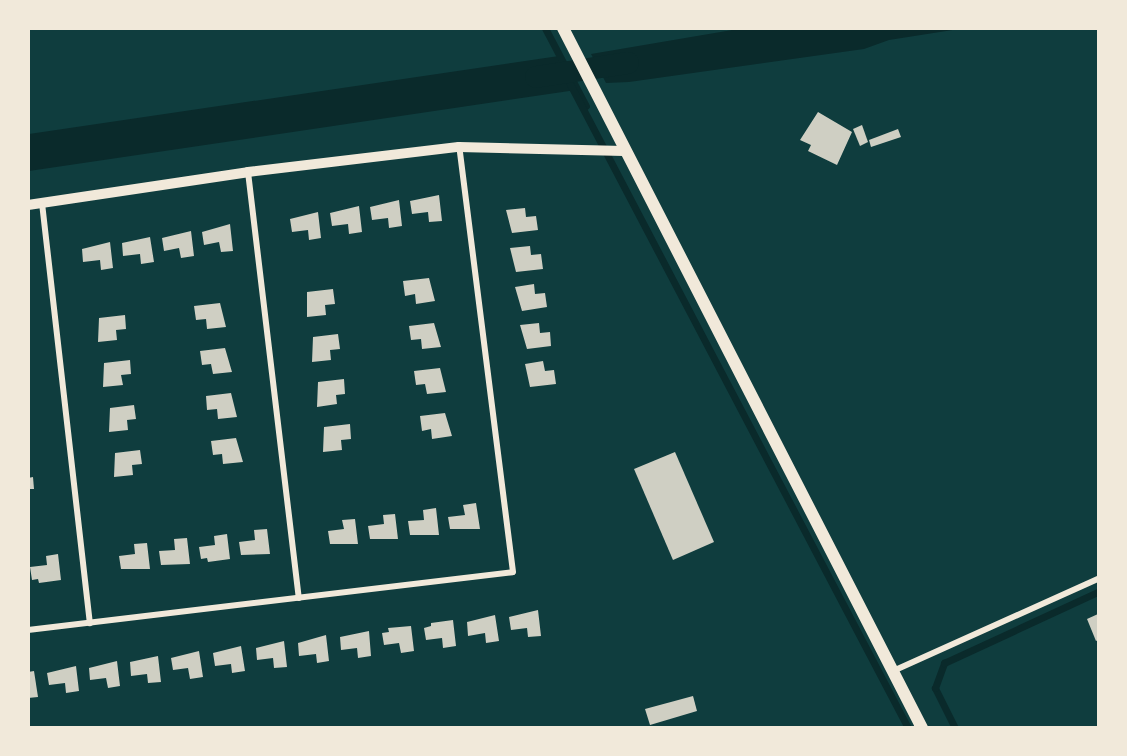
<!DOCTYPE html>
<html>
<head>
<meta charset="utf-8">
<style>
  body { margin:0 }
  #map { position:relative; width:1127px; height:756px; overflow:hidden; background:#0f3d3e; font-family:"Source Sans 3",sans-serif }
  div>[style] { position:absolute }
  [style*='--x'] { left:calc(var(--x)*1px); top:calc(var(--y)*1px); width:calc(var(--w)*1px); rotate:calc(var(--a)*1deg) }
  .water>* { inset:0; background:#0a2a2b }
  .stream>* { height:7px; margin:-3.5px; padding:0 3.5px; transform-origin:3.5px; border-radius:3.5px; background:#0a2a2b }
  .canal>* { height:22px; margin:-11px; padding:0 11px; transform-origin:11px; border-radius:11px; background:#0a2a2b }
  .building>* { inset:0; background:#cfcfc3 }
  .minor>* { height:6px; margin:-3px; padding:0 3px; transform-origin:3px; border-radius:3px; background:#f1e9da }
  .tertiary>* { height:10px; margin:-5px; padding:0 5px; transform-origin:5px; border-radius:5px; background:#f1e9da }
  .secondary>* { height:12px; margin:-6px; padding:0 6px; transform-origin:6px; border-radius:6px; background:#f1e9da }
  span { translate:-50% -50%; white-space:nowrap; text-align:center; line-height:1.15; -webkit-text-stroke:6px #f1e9da; paint-order:stroke }
  .frame { position:absolute; inset:0; border:30px solid #f1e9da; pointer-events:none }
</style>
</head>
<body>
<div id="map">
  <div class="water">
    <div style="clip-path:polygon(744px 28px,959px 28px,959px 29px,889px 40px,864px 49px,629px 82px,606px 83px,591px 54px)"></div>
    <div style="clip-path:polygon(559px 56px,576px 90px,29px 171px,29px 134px)"></div>
  </div>
  <div class="stream">
    <div style="--x:545;--y:28;--w:88;--a:62.3"></div>
    <div style="--x:570;--y:84;--w:727;--a:62.31"></div>
    <div style="--x:955;--y:728;--w:45;--a:-116.6"></div>
    <div style="--x:935;--y:688;--w:27;--a:-70"></div>
    <div style="--x:944;--y:663;--w:170;--a:-24.8"></div>
  </div>
  <div class="canal">
    <div style="--x:536;--y:77;--w:93;--a:-8.7"></div>
  </div>
  <div class="building">
    <div style="clip-path:polygon(818px 112px,852px 132px,837px 165px,808px 151px,811px 145px,800px 140px)"></div>
    <div style="clip-path:polygon(862px 125px,868px 142px,860px 146px,853px 129px)"></div>
    <div style="clip-path:polygon(898px 129px,901px 137px,871px 147px,869px 140px)"></div>
    <div style="clip-path:polygon(439px 195px,442px 221px,429px 222px,428px 212px,412px 214px,410px 201px)"></div>
    <div style="clip-path:polygon(399px 200px,402px 226px,389px 228px,388px 218px,372px 220px,370px 207px)"></div>
    <div style="clip-path:polygon(359px 206px,362px 232px,349px 234px,348px 224px,332px 226px,330px 213px)"></div>
    <div style="clip-path:polygon(525px 208px,526px 217px,536px 216px,538px 230px,512px 233px,506px 210px)"></div>
    <div style="clip-path:polygon(318px 212px,321px 238px,309px 240px,308px 230px,292px 232px,290px 219px)"></div>
    <div style="clip-path:polygon(230px 224px,233px 251px,221px 252px,219px 242px,204px 245px,202px 232px)"></div>
    <div style="clip-path:polygon(191px 231px,194px 256px,181px 258px,179px 248px,164px 251px,162px 238px)"></div>
    <div style="clip-path:polygon(150px 237px,154px 262px,141px 264px,140px 254px,123px 256px,122px 243px)"></div>
    <div style="clip-path:polygon(110px 242px,113px 268px,101px 270px,100px 260px,83px 262px,82px 249px)"></div>
    <div style="clip-path:polygon(530px 246px,531px 255px,541px 254px,543px 269px,516px 272px,510px 248px)"></div>
    <div style="clip-path:polygon(429px 278px,435px 301px,416px 304px,415px 294px,405px 296px,403px 281px)"></div>
    <div style="clip-path:polygon(534px 284px,535px 294px,545px 293px,547px 307px,522px 311px,515px 287px)"></div>
    <div style="clip-path:polygon(333px 289px,335px 304px,325px 305px,326px 315px,307px 317px,307px 292px)"></div>
    <div style="clip-path:polygon(220px 303px,226px 327px,207px 329px,206px 319px,196px 320px,194px 306px)"></div>
    <div style="clip-path:polygon(125px 315px,126px 329px,116px 330px,117px 340px,98px 342px,99px 318px)"></div>
    <div style="clip-path:polygon(434px 323px,441px 347px,422px 349px,421px 339px,411px 340px,409px 326px)"></div>
    <div style="clip-path:polygon(539px 323px,540px 333px,550px 332px,551px 346px,527px 349px,520px 325px)"></div>
    <div style="clip-path:polygon(338px 334px,340px 349px,330px 350px,331px 360px,312px 362px,313px 337px)"></div>
    <div style="clip-path:polygon(225px 348px,232px 372px,213px 374px,211px 364px,202px 365px,200px 351px)"></div>
    <div style="clip-path:polygon(130px 360px,131px 374px,121px 375px,123px 385px,103px 387px,104px 363px)"></div>
    <div style="clip-path:polygon(543px 361px,545px 371px,554px 370px,556px 384px,530px 387px,525px 364px)"></div>
    <div style="clip-path:polygon(440px 368px,446px 392px,427px 394px,425px 384px,416px 385px,414px 371px)"></div>
    <div style="clip-path:polygon(344px 379px,345px 394px,336px 395px,337px 404px,317px 407px,318px 382px)"></div>
    <div style="clip-path:polygon(231px 393px,237px 417px,218px 419px,217px 409px,207px 410px,206px 396px)"></div>
    <div style="clip-path:polygon(134px 405px,136px 419px,127px 420px,128px 430px,109px 432px,110px 408px)"></div>
    <div style="clip-path:polygon(445px 413px,452px 436px,432px 439px,431px 429px,422px 431px,420px 416px)"></div>
    <div style="clip-path:polygon(350px 424px,351px 439px,341px 440px,342px 450px,323px 452px,324px 427px)"></div>
    <div style="clip-path:polygon(236px 438px,243px 462px,223px 464px,222px 454px,213px 455px,211px 441px)"></div>
    <div style="clip-path:polygon(140px 450px,142px 464px,132px 465px,133px 475px,114px 477px,115px 453px)"></div>
    <div style="clip-path:polygon(675px 452px,714px 542px,673px 560px,634px 469px)"></div>
    <div style="clip-path:polygon(33px 477px,34px 489px,28px 489px,28px 478px)"></div>
    <div style="clip-path:polygon(476px 503px,480px 529px,450px 529px,448px 517px,465px 515px,463px 505px)"></div>
    <div style="clip-path:polygon(436px 508px,439px 535px,410px 535px,408px 521px,424px 520px,423px 510px)"></div>
    <div style="clip-path:polygon(395px 514px,398px 539px,370px 539px,368px 526px,384px 524px,383px 515px)"></div>
    <div style="clip-path:polygon(355px 519px,358px 544px,330px 544px,328px 531px,344px 529px,342px 520px)"></div>
    <div style="clip-path:polygon(267px 529px,270px 554px,241px 555px,239px 542px,255px 540px,254px 530px)"></div>
    <div style="clip-path:polygon(227px 534px,230px 559px,208px 562px,207px 558px,201px 559px,199px 547px,215px 545px,214px 536px)"></div>
    <div style="clip-path:polygon(187px 538px,190px 564px,161px 565px,159px 551px,175px 550px,174px 539px)"></div>
    <div style="clip-path:polygon(147px 543px,150px 569px,121px 569px,119px 556px,135px 554px,134px 544px)"></div>
    <div style="clip-path:polygon(58px 554px,61px 580px,39px 583px,38px 579px,32px 580px,30px 567px,47px 565px,46px 556px)"></div>
    <div style="clip-path:polygon(538px 610px,541px 636px,528px 637px,527px 628px,511px 630px,509px 617px)"></div>
    <div style="clip-path:polygon(1098px 614px,1098px 640px,1096px 641px,1087px 619px)"></div>
    <div style="clip-path:polygon(495px 615px,499px 641px,486px 643px,485px 633px,468px 636px,467px 622px)"></div>
    <div style="clip-path:polygon(453px 620px,456px 646px,443px 648px,442px 638px,426px 640px,424px 628px,431px 626px,431px 623px)"></div>
    <div style="clip-path:polygon(411px 626px,414px 651px,401px 653px,399px 643px,384px 645px,382px 633px,389px 632px,388px 628px)"></div>
    <div style="clip-path:polygon(369px 631px,371px 656px,358px 658px,357px 648px,341px 650px,340px 637px)"></div>
    <div style="clip-path:polygon(326px 635px,329px 661px,317px 663px,316px 654px,299px 656px,298px 643px)"></div>
    <div style="clip-path:polygon(284px 641px,287px 667px,274px 668px,273px 658px,257px 660px,256px 648px)"></div>
    <div style="clip-path:polygon(241px 646px,245px 671px,232px 673px,231px 664px,215px 666px,213px 653px)"></div>
    <div style="clip-path:polygon(199px 651px,203px 677px,190px 679px,188px 668px,173px 670px,171px 658px)"></div>
    <div style="clip-path:polygon(158px 656px,161px 682px,148px 683px,147px 674px,131px 676px,130px 662px)"></div>
    <div style="clip-path:polygon(117px 661px,120px 686px,108px 688px,106px 678px,90px 680px,89px 668px)"></div>
    <div style="clip-path:polygon(76px 666px,79px 691px,66px 693px,65px 683px,49px 685px,47px 673px)"></div>
    <div style="clip-path:polygon(34px 671px,38px 697px,28px 698px,28px 672px)"></div>
    <div style="clip-path:polygon(693px 696px,697px 711px,650px 725px,645px 709px)"></div>
  </div>
  <div class="minor">
    <div style="--x:248;--y:172;--w:429;--a:83.2"></div>
    <div style="--x:42;--y:203;--w:423;--a:83.5"></div>
    <div style="--x:28;--y:630;--w:488;--a:-6.8"></div>
    <div style="--x:513;--y:572;--w:428;--a:-97.2"></div>
    <div style="--x:893;--y:671;--w:225;--a:-24.2"></div>
  </div>
  <div class="tertiary">
    <div style="--x:28;--y:205;--w:222;--a:-8.5"></div>
    <div style="--x:248;--y:172;--w:212;--a:-6.8"></div>
    <div style="--x:459;--y:147;--w:165;--a:1.4"></div>
  </div>
  <div class="secondary">
    <div style="--x:563;--y:28;--w:787;--a:62.85"></div>
  </div>
  <div class="frame"></div>
</div>
</body>
</html>
